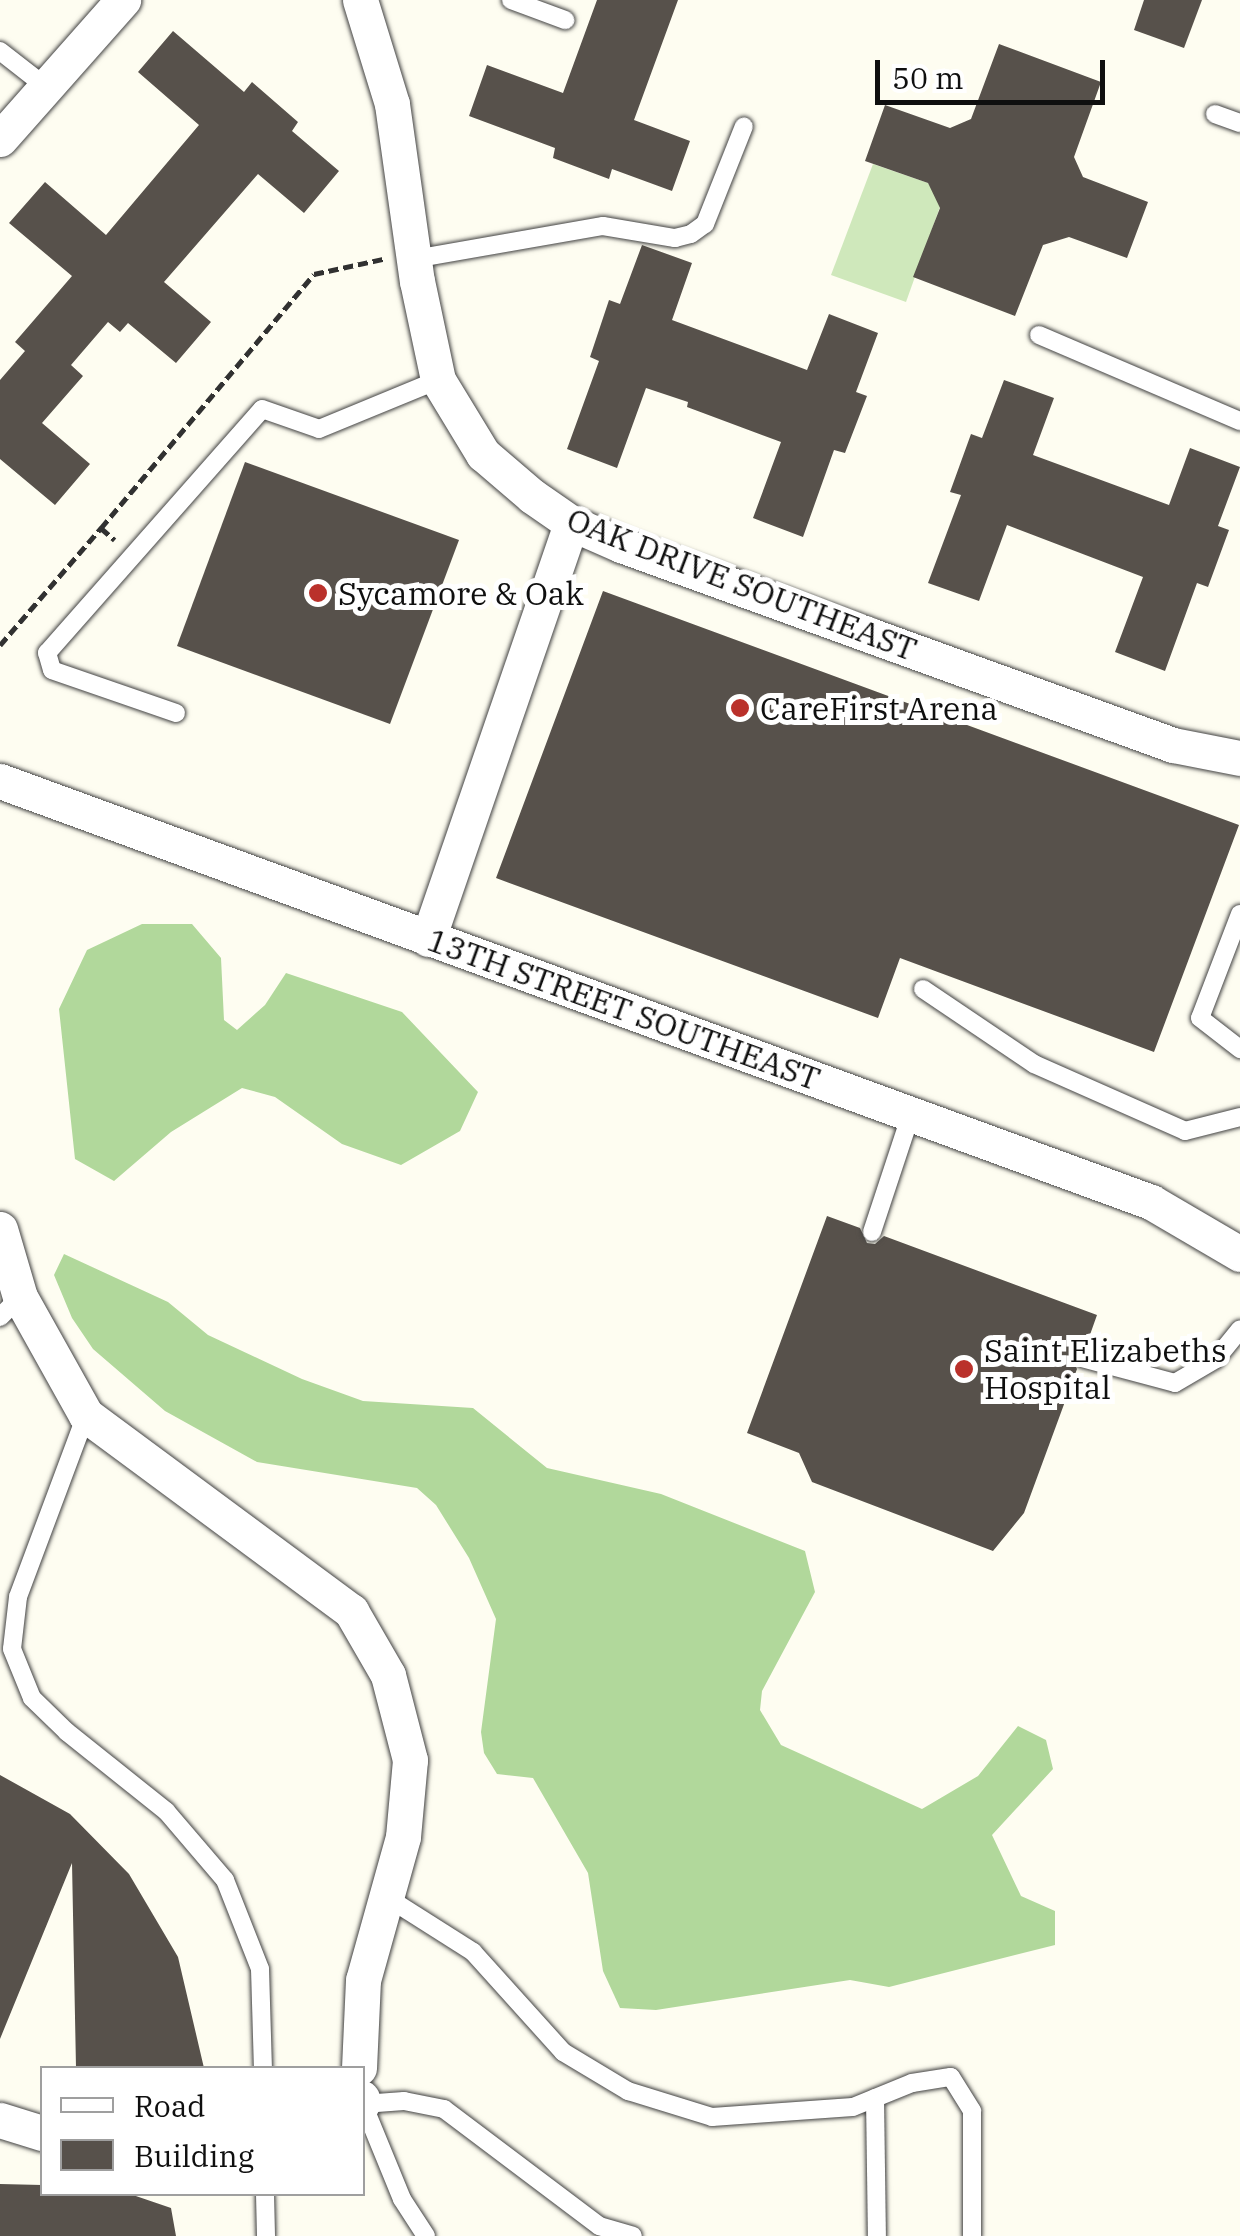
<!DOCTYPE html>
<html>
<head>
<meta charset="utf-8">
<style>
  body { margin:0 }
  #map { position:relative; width:1240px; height:2236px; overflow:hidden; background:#fefdf1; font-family:"IBM Plex Serif",serif }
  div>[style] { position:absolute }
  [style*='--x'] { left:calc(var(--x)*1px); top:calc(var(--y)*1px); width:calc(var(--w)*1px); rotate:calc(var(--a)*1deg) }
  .green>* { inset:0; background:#cfe8bb }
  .forest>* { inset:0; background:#b1d89b }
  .building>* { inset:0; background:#57514b }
  .path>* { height:5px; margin-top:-2.5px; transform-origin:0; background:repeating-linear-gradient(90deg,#313131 0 10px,transparent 0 15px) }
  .roads { filter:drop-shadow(0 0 2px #424242) drop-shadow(0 0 2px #424242) }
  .lane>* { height:18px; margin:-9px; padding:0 9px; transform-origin:9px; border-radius:9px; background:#fff }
  .street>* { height:35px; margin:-17.5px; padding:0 17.5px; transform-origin:17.5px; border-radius:17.5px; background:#fff }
  .dots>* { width:28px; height:28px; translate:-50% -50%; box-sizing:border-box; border:5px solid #fff; border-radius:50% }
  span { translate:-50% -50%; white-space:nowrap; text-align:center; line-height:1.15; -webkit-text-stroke:10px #fff; paint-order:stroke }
  .street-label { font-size:32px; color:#0f0f0f }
  .poi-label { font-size:32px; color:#0f0f0f }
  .left { translate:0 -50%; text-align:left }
  .legend { position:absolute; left:40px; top:2066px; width:325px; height:130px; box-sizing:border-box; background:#fff; border:2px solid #9f9f9f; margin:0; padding:12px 18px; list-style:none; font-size:30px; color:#0f0f0f }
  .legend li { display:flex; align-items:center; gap:20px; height:50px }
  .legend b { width:50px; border:2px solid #9f9f9f }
  .scale { position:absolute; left:875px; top:60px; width:230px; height:45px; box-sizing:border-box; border:5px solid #0f0f0f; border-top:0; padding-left:12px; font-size:30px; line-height:35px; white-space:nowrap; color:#0f0f0f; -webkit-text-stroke:8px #fff; paint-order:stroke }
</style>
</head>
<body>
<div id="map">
  <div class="green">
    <div style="clip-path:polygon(873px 164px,928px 183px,941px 204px,906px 302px,831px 275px)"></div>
  </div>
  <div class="forest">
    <div style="clip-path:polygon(142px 924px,192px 924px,221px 958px,224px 1020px,237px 1030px,265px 1005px,286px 973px,402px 1012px,478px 1092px,460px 1131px,401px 1165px,342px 1144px,275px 1097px,242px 1088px,171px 1132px,114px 1181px,75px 1159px,59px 1009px,87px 950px)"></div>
    <div style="clip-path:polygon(64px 1254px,168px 1302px,208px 1335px,302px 1379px,363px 1401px,473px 1408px,547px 1468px,661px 1494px,805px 1551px,815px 1592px,762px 1691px,760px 1710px,781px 1745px,922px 1809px,978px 1776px,1018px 1726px,1046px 1740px,1053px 1769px,992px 1835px,1021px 1896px,1055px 1911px,1055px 1945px,889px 1987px,850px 1980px,656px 2010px,620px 2008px,603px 1971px,588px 1873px,533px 1778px,497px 1774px,484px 1753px,481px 1732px,496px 1619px,469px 1558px,436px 1505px,417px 1488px,257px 1462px,165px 1411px,93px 1349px,72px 1318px,54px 1275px)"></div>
  </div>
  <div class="building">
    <div style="clip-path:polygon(597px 0,678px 0,634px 120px,690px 141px,672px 191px,612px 169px,609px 179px,553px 158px,555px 148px,469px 116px,487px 65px,563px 93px)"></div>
    <div style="clip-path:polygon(1144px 0,1202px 0,1184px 48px,1134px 30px)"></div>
    <div style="clip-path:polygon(173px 31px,244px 92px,252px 82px,298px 122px,292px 131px,339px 171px,304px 213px,258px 174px,164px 282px,211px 322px,176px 363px,128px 323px,120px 332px,108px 322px,71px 365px,83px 376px,42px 423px,90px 464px,55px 505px,0 459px,0 380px,25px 351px,15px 342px,72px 276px,9px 223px,45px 182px,106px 235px,199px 125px,138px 72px)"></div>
    <div style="clip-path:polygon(999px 44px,1101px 82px,1074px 157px,1083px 177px,1148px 202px,1127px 258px,1069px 237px,1043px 245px,1015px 316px,913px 277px,940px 208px,928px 183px,865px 161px,885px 105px,950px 128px,971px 119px)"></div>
    <div style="clip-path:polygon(642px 245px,692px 263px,672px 320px,807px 370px,829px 314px,878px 333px,856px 392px,867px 396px,845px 453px,834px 450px,803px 537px,753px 518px,781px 442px,687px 407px,688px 402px,646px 388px,617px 468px,567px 449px,599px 361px,590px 357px,609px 300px,620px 304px)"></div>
    <div style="clip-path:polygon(1004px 380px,1054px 398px,1033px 455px,1169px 505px,1190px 448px,1240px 467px,1218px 526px,1229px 530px,1208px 587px,1197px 583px,1165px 671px,1115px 652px,1143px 577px,1007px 525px,979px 601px,928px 583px,961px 495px,950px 492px,971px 434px,982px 438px)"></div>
    <div style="clip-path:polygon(245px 462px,459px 540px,390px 724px,177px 646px)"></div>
    <div style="clip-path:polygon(603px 591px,1239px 825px,1154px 1052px,900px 958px,878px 1018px,496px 878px)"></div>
    <div style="clip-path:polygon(827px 1216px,860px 1228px,867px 1243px,875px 1244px,884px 1236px,1097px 1315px,1086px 1346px,1070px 1354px,1077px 1369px,1024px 1513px,993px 1551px,812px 1482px,799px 1453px,747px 1433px)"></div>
    <div style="clip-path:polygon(0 1775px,70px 1814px,129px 1874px,178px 1957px,204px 2068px,76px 2068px,72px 1863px,0 2039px)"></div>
    <div style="clip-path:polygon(0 2184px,42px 2185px,42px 2194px,130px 2194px,171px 2208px,176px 2236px,0 2236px)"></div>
  </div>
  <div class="path">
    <div style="--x:101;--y:528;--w:331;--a:-50"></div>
    <div style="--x:314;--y:274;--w:71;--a:-12.3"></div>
    <div style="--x:0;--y:645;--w:155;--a:-49.2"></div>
    <div style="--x:101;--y:528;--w:18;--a:41"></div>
  </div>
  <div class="roads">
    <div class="lane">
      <div style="--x:511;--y:0;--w:58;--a:20.3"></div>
      <div style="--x:0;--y:51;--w:58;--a:38"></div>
      <div style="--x:1215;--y:114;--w:27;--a:20"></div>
      <div style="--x:414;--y:259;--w:192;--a:-9.9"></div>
      <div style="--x:603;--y:226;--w:73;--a:9.5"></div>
      <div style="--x:675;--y:238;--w:16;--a:-14"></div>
      <div style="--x:691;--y:234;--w:17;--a:-36"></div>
      <div style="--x:705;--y:224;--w:105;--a:-68.3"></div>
      <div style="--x:1039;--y:335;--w:219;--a:23.2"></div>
      <div style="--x:176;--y:713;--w:131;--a:-160.9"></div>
      <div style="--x:52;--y:670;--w:18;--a:-106"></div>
      <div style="--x:47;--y:653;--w:325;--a:-48.6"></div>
      <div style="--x:262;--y:409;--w:60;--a:19.3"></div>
      <div style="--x:319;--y:429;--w:129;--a:-22.4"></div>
      <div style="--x:1240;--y:914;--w:111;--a:111"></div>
      <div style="--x:1200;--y:1018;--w:51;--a:37.8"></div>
      <div style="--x:923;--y:989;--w:134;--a:34"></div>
      <div style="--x:1034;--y:1064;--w:165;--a:23.9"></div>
      <div style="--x:1185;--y:1131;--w:57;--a:-14.3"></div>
      <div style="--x:872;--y:1232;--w:127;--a:-71.7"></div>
      <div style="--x:0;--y:1317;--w:28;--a:-45"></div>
      <div style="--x:1082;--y:1358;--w:96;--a:15"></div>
      <div style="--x:1175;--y:1383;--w:48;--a:-30.3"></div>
      <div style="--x:1216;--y:1359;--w:38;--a:-51"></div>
      <div style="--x:86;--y:1415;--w:194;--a:110.5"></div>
      <div style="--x:18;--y:1597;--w:52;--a:96.6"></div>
      <div style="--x:12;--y:1649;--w:53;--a:67.8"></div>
      <div style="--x:32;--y:1698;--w:49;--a:44.2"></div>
      <div style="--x:67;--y:1732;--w:127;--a:38.6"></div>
      <div style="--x:166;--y:1811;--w:91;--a:49.5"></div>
      <div style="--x:225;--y:1880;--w:96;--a:68.5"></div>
      <div style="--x:260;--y:1969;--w:99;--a:88.3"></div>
      <div style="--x:388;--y:1898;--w:101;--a:32.4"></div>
      <div style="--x:473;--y:1952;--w:135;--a:48"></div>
      <div style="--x:563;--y:2052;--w:76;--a:31"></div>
      <div style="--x:628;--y:2091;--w:88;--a:17.2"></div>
      <div style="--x:712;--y:2117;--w:141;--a:-4.1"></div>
      <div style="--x:853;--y:2107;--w:64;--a:-22.1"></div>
      <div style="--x:912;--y:2083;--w:39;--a:-9"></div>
      <div style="--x:951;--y:2077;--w:40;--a:58"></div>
      <div style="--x:972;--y:2111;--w:125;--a:90"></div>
      <div style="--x:875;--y:2098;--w:138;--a:89.2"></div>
      <div style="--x:265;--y:2194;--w:42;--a:88.6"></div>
      <div style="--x:426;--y:2236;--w:44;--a:-123"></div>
      <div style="--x:402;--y:2199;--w:103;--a:-112.3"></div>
      <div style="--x:363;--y:2104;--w:41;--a:-4.2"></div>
      <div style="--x:404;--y:2101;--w:41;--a:11.3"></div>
      <div style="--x:444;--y:2109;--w:194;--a:37"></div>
      <div style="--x:599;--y:2226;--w:35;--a:16"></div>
    </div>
    <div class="street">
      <div style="--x:360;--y:0;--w:109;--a:72.9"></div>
      <div style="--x:392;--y:104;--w:179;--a:82"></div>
      <div style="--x:417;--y:281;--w:101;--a:78"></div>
      <div style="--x:438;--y:380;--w:87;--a:58.7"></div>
      <div style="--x:483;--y:454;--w:65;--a:40.6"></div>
      <div style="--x:532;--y:496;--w:47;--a:34.7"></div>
      <div style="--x:571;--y:523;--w:55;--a:23.7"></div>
      <div style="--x:621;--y:545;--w:587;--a:19.92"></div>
      <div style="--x:1173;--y:745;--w:68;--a:11"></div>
      <div style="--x:0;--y:139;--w:186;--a:-48.5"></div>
      <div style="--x:0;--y:781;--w:1226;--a:20.09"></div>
      <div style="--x:1151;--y:1202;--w:103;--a:30.3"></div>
      <div style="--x:428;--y:939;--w:440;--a:-71"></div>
      <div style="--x:0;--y:1229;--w:71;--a:73.6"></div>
      <div style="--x:20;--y:1297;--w:135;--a:60.8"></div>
      <div style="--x:86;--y:1415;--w:330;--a:36.5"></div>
      <div style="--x:351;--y:1611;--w:74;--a:60"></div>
      <div style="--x:388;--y:1675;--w:88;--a:75.5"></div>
      <div style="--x:410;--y:1760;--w:77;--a:95.2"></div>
      <div style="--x:403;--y:1837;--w:148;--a:105.6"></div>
      <div style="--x:363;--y:1980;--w:88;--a:92.6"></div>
      <div style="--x:362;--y:2098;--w:6;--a:90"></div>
      <div style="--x:0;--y:2120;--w:44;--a:17.2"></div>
    </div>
  </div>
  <div class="dots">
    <div style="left:318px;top:593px;background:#ba312b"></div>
    <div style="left:740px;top:708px;background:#ba312b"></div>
    <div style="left:964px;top:1369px;background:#ba312b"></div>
  </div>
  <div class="street-label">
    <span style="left:742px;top:584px;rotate:21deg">OAK DRIVE SOUTHEAST</span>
    <span style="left:624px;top:1009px;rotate:20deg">13TH STREET SOUTHEAST</span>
  </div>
  <div class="poi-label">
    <span class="left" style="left:338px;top:593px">Sycamore &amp; Oak</span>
    <span class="left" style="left:760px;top:708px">CareFirst Arena</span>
    <span class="left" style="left:984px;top:1369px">Saint Elizabeths<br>Hospital</span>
  </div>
  <ul class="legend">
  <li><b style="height:12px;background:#fff"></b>Road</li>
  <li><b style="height:28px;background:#57514b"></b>Building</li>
  </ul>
  <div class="scale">50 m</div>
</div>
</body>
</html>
